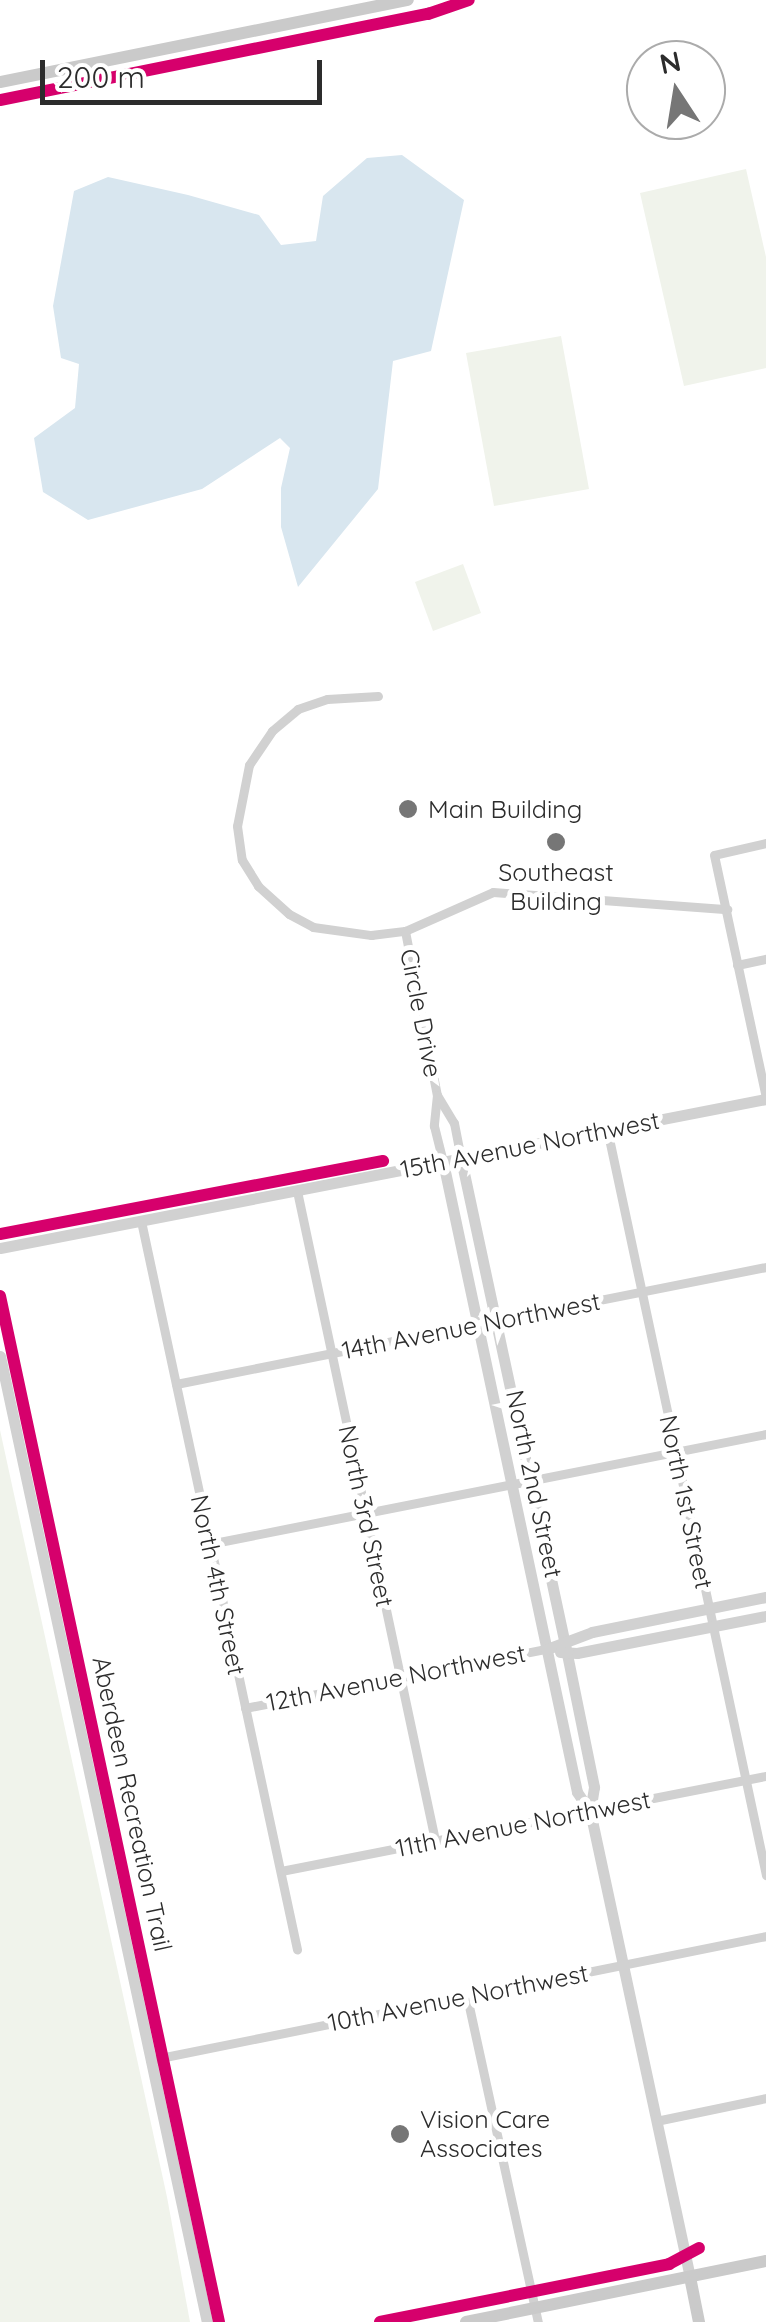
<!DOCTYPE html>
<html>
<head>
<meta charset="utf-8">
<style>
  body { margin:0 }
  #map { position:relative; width:766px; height:2322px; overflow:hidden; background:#fff; font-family:Quicksand,sans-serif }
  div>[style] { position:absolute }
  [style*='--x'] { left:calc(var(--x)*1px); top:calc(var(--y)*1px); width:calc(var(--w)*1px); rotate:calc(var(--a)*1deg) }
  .green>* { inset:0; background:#f0f3eb }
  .water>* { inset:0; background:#d8e6ef }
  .minor>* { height:9px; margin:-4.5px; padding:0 4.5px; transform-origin:4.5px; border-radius:4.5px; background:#d1d1d1 }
  .tertiary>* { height:11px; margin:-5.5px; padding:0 5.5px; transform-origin:5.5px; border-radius:5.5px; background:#d1d1d1 }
  .secondary>* { height:12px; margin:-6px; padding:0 6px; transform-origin:6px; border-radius:6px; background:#cacaca }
  .cycleway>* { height:12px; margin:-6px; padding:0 6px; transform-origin:6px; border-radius:6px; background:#d6006c }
  .dots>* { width:28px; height:28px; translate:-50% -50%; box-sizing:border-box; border:5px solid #fff; border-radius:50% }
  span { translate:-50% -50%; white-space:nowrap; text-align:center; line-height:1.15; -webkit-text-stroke:10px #fff; paint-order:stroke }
  .poi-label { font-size:25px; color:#2c2c2c }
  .left { translate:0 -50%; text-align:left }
  .street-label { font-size:25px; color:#2c2c2c }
  .north { position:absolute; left:626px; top:40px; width:100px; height:100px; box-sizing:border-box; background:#fff; border:2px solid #ababab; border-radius:50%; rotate:348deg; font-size:28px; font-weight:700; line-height:40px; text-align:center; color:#2c2c2c }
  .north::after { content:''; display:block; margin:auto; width:35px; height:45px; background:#767676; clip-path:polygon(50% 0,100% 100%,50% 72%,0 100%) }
  .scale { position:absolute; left:40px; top:60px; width:282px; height:45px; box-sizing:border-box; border:5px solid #2c2c2c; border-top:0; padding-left:12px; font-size:30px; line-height:35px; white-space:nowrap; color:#2c2c2c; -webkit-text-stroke:8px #fff; paint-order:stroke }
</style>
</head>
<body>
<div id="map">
  <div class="green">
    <div style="clip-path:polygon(746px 169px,766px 257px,766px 368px,684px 386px,640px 193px)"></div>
    <div style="clip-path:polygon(561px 336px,589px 489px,494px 506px,466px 353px)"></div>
    <div style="clip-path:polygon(463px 564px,481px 613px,433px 631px,415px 582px)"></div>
    <div style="clip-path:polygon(0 1430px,167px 2197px,190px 2322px,0 2322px)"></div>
  </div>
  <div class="water">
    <div style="clip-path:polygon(402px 155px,464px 200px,431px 351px,393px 361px,378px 489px,298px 587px,281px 527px,281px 488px,290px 448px,280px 438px,202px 489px,88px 520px,43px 492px,34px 438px,75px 408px,79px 364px,61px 358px,53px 306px,74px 191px,108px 177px,188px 195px,259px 215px,281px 245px,316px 241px,323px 196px,367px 158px)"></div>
  </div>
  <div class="minor">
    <div style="--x:378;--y:696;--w:51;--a:176.6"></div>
    <div style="--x:327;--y:699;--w:31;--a:161"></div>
    <div style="--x:298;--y:709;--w:34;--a:140"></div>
    <div style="--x:272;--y:731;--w:41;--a:124.1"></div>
    <div style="--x:249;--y:765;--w:62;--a:101.1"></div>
    <div style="--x:237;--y:826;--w:34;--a:82"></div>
    <div style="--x:242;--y:860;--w:31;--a:58"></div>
    <div style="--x:258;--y:886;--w:42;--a:42.1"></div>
    <div style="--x:289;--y:914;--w:27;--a:28"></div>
    <div style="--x:313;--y:927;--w:59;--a:7.9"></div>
    <div style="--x:371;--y:935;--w:34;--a:-7"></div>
    <div style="--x:405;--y:931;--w:96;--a:-23.9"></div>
    <div style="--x:493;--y:892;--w:235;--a:4.2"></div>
    <div style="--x:766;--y:843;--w:53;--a:167"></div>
    <div style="--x:714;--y:855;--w:249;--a:77.9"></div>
    <div style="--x:405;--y:931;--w:167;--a:79"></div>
    <div style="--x:437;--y:1095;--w:31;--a:96"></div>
    <div style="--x:434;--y:1126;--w:37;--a:76"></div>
    <div style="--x:737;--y:965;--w:30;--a:-12"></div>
    <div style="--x:437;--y:1095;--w:33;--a:59"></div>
    <div style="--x:454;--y:1123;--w:37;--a:79"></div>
    <div style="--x:607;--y:1129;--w:763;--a:77.97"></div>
    <div style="--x:297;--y:1191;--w:664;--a:78"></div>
    <div style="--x:141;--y:1221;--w:745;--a:77.91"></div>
    <div style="--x:176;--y:1384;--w:601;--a:-11.22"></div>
    <div style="--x:209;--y:1544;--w:568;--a:-11.17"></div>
    <div style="--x:245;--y:1708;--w:308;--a:-11.1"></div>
    <div style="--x:281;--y:1871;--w:494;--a:-11.1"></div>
    <div style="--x:467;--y:1997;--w:333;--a:77.7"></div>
    <div style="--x:150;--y:2060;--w:628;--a:-11.38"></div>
    <div style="--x:656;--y:2121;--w:112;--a:-11.8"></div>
  </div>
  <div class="tertiary">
    <div style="--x:461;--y:1159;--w:506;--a:77.91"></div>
    <div style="--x:567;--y:1654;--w:136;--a:78.5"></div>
    <div style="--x:594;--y:1787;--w:24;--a:99"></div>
    <div style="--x:590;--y:1811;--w:477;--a:77.9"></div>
    <div style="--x:443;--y:1162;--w:644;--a:77.99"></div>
    <div style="--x:577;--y:1792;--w:23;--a:56"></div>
    <div style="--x:0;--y:1248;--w:780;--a:-11.01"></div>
    <div style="--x:0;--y:1356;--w:988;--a:77.91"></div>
    <div style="--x:547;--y:1649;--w:48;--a:-20.7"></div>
    <div style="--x:592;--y:1632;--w:177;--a:-11.4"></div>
    <div style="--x:560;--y:1652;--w:17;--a:3"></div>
    <div style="--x:577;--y:1653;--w:193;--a:-11.1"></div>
  </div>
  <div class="secondary">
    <div style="--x:0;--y:82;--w:416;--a:-11.4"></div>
    <div style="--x:690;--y:2277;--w:46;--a:78.7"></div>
    <div style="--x:466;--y:2322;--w:306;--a:-11.5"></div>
  </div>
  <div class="cycleway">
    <div style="--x:0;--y:100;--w:437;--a:-11.4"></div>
    <div style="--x:428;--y:14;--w:43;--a:-18.9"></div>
    <div style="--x:0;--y:1234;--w:390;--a:-10.8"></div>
    <div style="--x:0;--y:1296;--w:1049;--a:77.95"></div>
    <div style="--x:380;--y:2322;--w:295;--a:-11.3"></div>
    <div style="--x:669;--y:2264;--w:34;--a:-28"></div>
  </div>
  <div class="dots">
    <div style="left:408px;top:809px;background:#767676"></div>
    <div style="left:556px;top:842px;background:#767676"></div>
    <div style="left:400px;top:2134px;background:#767676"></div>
  </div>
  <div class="poi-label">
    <span class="left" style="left:428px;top:809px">Main Building</span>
    <span style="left:556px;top:887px">Southeast<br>Building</span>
    <span class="left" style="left:420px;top:2134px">Vision Care<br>Associates</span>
  </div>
  <div class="street-label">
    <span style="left:421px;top:1013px;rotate:79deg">Circle Drive</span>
    <span style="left:530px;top:1145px;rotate:-11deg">15th Avenue Northwest</span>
    <span style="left:471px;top:1326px;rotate:-11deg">14th Avenue Northwest</span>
    <span style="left:534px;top:1484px;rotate:78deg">North 2nd Street</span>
    <span style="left:686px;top:1502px;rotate:78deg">North 1st Street</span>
    <span style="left:366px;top:1516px;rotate:78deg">North 3rd Street</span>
    <span style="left:218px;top:1585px;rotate:78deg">North 4th Street</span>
    <span style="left:396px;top:1678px;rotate:-11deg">12th Avenue Northwest</span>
    <span style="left:132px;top:1804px;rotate:78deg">Aberdeen Recreation Trail</span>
    <span style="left:523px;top:1824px;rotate:-11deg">11th Avenue Northwest</span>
    <span style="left:458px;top:1998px;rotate:-11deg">10th Avenue Northwest</span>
  </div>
  <div class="north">N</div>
  <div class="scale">200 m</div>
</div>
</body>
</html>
